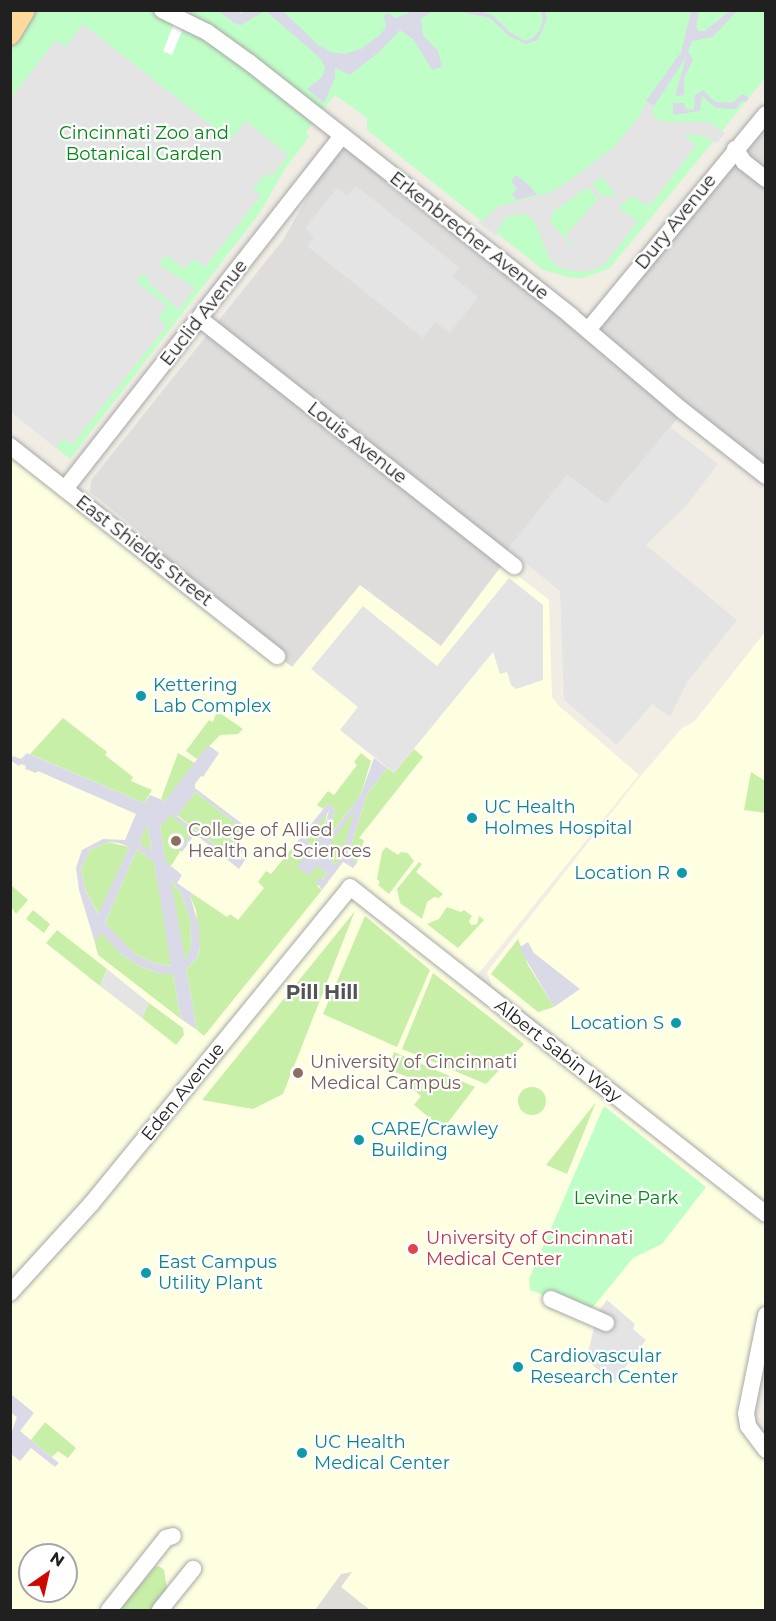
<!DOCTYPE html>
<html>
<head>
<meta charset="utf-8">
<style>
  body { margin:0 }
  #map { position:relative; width:776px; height:1621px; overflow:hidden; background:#f1ede5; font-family:Montserrat,sans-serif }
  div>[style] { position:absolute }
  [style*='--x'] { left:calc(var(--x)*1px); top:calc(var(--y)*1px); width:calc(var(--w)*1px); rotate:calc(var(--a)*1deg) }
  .residential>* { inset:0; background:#dedddc }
  .education>* { inset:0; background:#feffe0 }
  .airport>* { inset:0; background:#dfddd7 }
  .grass>* { inset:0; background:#c8efa8 }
  .round { border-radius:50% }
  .park>* { inset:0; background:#c0fec7 }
  .parking>* { inset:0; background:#e4e4e4 }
  .plaza>* { inset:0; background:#dad9e7 }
  .pier>* { inset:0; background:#fff }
  .roads { filter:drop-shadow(0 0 2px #a7a7a7) drop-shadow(0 0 2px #a7a7a7) }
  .minor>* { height:16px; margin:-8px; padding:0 8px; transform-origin:8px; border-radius:8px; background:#fff }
  .major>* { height:20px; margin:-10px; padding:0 10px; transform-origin:10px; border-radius:10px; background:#ffd89c }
  .dots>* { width:16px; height:16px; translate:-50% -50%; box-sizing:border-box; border:3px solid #fff; border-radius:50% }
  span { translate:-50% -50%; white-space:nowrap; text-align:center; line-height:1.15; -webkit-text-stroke:4.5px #fff; paint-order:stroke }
  .park-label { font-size:18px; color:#038813 }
  .street-label { font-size:18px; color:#202020 }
  .culture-label { font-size:18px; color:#0d838f }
  .left { translate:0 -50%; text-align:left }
  .right { translate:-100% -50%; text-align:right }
  .education-label { font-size:18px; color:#785e54 }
  .health-label { font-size:18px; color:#be3a42 }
  .neighbourhood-label { font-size:20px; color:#535353; font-weight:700 }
  .frame { position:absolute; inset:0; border:12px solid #202020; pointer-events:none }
  .north { position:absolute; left:18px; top:1543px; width:60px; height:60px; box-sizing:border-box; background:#fff; border:2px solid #a6a6a6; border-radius:50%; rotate:34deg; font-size:16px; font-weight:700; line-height:24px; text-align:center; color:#202020 }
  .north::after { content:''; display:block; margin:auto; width:21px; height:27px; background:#cf0700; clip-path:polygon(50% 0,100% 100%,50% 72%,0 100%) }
</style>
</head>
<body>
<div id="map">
  <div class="residential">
    <div style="clip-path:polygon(765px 114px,765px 476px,683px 412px,606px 504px,567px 475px,508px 549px,503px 564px,441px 646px,292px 668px,162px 565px,146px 537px,90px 492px,91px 481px,96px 474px,283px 240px,342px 136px,588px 330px)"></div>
  </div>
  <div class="education">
    <div style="clip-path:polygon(evenodd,10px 446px,292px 667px,360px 585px,441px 646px,503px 564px,549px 600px,552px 697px,558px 705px,639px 775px,471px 983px,765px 1214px,765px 1315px,746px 1400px,765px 1450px,765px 1610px,11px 1610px,10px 446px,30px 1555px,66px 1555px,66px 1591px,30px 1591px,30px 1555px)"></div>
    <div style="clip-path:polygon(765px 632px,765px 1203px,492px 986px,487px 972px,633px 785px,682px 728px,694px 722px)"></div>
  </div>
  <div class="airport">
    <div style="clip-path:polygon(352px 1572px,341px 1587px,370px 1610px,315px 1610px,341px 1574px)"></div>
  </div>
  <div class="grass">
    <div style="clip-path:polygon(217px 711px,243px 729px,238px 734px,220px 735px,197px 759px,186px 751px,209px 720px,213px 722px)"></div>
    <div style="clip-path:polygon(63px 718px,107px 752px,105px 755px,133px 777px,131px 781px,152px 790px,144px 803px,30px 754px)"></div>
    <div style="clip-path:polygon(414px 749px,423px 757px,359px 838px,364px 840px,357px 863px,348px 856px,367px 794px,387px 768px,394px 773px)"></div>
    <div style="clip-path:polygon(178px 753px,195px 763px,165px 801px,161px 799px)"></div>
    <div style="clip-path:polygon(361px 753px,371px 761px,361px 794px,328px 838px,335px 809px,328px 803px,323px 809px,317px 805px,328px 791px,334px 795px,357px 765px,354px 762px)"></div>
    <div style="clip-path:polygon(751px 772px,765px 781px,765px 813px,744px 810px)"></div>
    <div style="clip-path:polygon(195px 792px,244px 830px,226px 853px,177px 815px)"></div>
    <div style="clip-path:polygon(355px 809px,341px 860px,335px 864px,325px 856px,333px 846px,329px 843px)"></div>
    <div style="clip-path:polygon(328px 810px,322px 834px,313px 846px,305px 840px)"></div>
    <div style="clip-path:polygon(170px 814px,192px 832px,171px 866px,166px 863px,160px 827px)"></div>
    <div style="clip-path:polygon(147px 824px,152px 852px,139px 843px)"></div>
    <div style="clip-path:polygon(108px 842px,129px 847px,99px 915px,86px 891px,81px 869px,90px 850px)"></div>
    <div style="clip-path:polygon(293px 847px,305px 856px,298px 867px,317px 866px,327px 873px,317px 886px,322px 890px,204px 1036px,197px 1030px,186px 969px,197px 958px,200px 949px,196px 910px,190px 896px,193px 894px,227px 917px,230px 914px,238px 920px,264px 888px,258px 882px,266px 871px,271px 874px)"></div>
    <div style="clip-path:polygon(386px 847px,398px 855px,401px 852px,408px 853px,414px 861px,389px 894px,378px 885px,380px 882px,377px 879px,382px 852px)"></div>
    <div style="clip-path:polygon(137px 849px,154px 862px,172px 966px,154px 963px,135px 954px,105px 923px)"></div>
    <div style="clip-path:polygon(419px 862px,422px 864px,416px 872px,443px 894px,439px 898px,434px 897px,427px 902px,422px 919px,400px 903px,397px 889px)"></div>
    <div style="clip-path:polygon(170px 880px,181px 893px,190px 919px,191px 948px,185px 961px)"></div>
    <div style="clip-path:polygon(11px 885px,28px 900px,16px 914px,11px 906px)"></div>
    <div style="clip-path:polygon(447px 907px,461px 912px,464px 910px,472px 916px,469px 921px,471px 925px,477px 924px,479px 916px,484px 920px,458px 948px,427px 924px,439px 919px)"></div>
    <div style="clip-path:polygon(33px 910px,50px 924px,44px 933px,26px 919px)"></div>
    <div style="clip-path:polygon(355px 911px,283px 1094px,253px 1109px,202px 1100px)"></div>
    <div style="clip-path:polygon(365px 916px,430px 970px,397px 1047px,323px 1014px)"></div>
    <div style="clip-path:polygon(57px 930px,107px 969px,100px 986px,46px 943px)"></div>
    <div style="clip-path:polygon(101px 932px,121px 954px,141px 967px,161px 974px,173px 974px,181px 1019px,98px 955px,95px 943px)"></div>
    <div style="clip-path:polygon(518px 939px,528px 965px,554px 1007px,538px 1012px,491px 974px)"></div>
    <div style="clip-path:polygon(433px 973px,524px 1044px,486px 1084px,402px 1049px)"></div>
    <div style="clip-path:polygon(149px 1003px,183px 1028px,184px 1035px,176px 1045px,142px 1018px)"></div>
    <div style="clip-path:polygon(394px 1052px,475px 1087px,443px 1129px,414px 1105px,421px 1096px,410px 1087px,413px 1079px,387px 1069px)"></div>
    <div class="round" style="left:518px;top:1087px;width:28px;height:28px"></div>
    <div style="clip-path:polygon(596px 1102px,567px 1174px,546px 1165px)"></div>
    <div style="clip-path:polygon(45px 1422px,76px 1448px,68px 1458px,58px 1451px,52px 1457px,31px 1440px)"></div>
    <div style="clip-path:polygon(159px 1566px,164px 1570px,167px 1589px,153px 1610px,119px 1610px,155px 1567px)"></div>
  </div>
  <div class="park">
    <div style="clip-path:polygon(10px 11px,765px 11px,765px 78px,610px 268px,584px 278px,572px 278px,543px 270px,367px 130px,367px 118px,335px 95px,306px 132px,309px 137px,285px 169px,259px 214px,70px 459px,11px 412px)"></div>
    <div style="clip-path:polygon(604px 1106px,706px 1187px,662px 1244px,633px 1258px,593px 1307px,583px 1310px,530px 1290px,529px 1279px)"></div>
  </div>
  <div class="parking">
    <div style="clip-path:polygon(83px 24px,230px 140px,246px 121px,288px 155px,272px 176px,265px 174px,253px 189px,261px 195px,205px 267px,194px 259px,184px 269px,166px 255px,160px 262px,161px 266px,195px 288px,179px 310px,151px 285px,144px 273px,135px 281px,167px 306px,158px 318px,166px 326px,72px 445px,64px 438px,56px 448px,11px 412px,11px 98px,56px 40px,65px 47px)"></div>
    <div style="clip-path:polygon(evenodd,646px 101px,654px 106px,652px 113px,655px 118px,664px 122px,709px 122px,725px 133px,717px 143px,703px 136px,686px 134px,687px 139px,696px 145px,652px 203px,646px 205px,633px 196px,620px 205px,620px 209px,638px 221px,605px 264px,591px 271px,577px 272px,560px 268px,550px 260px,535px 222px,527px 214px,507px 216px,497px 231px,497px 237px,477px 222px,483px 221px,498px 206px,549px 193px,569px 181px,615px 146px,640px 115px,646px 101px,602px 177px,614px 192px,615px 196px,601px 196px,592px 184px,602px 177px,646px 101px,588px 187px,598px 199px,565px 236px,573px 244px,572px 246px,550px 222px,554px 211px,588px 187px)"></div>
    <div style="clip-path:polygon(356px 186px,459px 267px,453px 277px,478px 297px,450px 333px,435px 322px,423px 338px,307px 246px,314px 237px,305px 228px,337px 188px,347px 195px)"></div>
    <div style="clip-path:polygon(670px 427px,718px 464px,686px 506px,646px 545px,737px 620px,688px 681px,670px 717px,652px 704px,617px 745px,564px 700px,560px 591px,508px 549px,567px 475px,606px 504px)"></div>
    <div style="clip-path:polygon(509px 578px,543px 605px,543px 680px,516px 689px,511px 685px,507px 672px,500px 674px,493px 652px,394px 773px,340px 730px,358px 707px,311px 669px,363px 606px,437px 666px)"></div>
    <div style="clip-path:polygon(107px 969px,149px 1003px,142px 1018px,100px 986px)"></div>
    <div style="clip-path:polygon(607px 1300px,635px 1324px,633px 1329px,646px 1340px,614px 1382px,586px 1360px,598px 1312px)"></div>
  </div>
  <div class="plaza">
    <div style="clip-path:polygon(219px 11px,236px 11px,241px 14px,244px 11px,265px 11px,241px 25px,234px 23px)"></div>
    <div style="clip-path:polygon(266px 11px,283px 11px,318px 45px,331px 52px,344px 54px,361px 49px,380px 35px,386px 27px,384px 16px,388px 13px,396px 18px,413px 11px,434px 11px,421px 18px,423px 35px,438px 51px,442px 67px,432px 70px,413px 39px,400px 30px,380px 51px,350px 75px,335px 68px,335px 78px,324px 103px,307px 89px,322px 77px,325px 68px,321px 59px)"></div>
    <div style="clip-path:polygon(456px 11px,480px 11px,492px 15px,511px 33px,525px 41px,533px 38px,540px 30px,543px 20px,541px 11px,545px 11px,547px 19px,538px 40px,526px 44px,509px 36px,490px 18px)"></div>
    <div style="clip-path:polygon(691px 11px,699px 11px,696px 27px,699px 31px,705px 31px,729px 11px,737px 11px,713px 37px,692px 41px,688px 51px,693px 60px,684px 78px,684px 95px,676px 96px,677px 89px,686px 57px,654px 106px,646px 101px,681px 52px)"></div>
    <div style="clip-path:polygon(703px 90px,715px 102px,732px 103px,742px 94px,749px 98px,746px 102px,742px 101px,736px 109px,716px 108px,702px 96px,700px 111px,673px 115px,673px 103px,685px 103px,685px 108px,694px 110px,695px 95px)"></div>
    <div style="clip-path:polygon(516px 175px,530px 186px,537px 195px,516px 200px,512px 194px,517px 189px,511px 181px)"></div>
    <div style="clip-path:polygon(evenodd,208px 745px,219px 753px,203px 777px,201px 776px,195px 784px,195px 788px,249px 829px,236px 845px,243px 850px,240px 856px,245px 860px,239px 869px,195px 834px,182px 852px,179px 849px,192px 832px,170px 815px,160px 827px,166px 862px,182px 875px,177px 883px,193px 894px,190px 896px,199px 926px,200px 948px,197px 958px,186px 969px,197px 1030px,181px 1019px,173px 974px,161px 974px,141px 967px,121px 954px,101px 933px,95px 943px,79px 890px,76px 868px,82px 850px,103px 839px,125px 840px,136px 814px,38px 771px,36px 773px,25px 769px,26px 766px,21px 764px,19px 766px,10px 760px,13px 756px,21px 759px,27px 753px,144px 803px,150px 795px,165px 801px,208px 745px,195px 792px,244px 830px,226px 853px,177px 816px,195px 792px,208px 745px,147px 825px,152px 851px,139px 843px,147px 825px,208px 745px,108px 842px,119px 843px,129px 847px,98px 914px,86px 891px,81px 869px,90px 850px,108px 842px,208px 745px,137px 849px,154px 862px,171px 966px,154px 963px,135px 954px,105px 923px,137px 849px,208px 745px,171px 881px,181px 893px,190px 919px,191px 948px,185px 960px,171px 881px)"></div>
    <div style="clip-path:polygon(evenodd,374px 758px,387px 768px,367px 794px,348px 856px,357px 863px,353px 868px,343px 862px,322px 890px,316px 882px,319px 878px,322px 880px,327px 873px,317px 866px,309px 876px,297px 867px,305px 856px,293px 847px,328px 803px,335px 809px,328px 838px,361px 794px,374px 758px,329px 811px,322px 834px,312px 846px,305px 839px,329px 811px,374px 758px,354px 811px,341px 859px,335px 864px,325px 856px,333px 845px,330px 843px,354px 811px)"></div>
    <div style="clip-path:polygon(528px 942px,534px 953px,580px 989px,554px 1007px,521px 951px,520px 947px)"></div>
    <div style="clip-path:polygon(11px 1394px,34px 1413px,20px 1431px,59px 1463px,55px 1467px,31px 1448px,20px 1461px,11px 1454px,11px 1434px,17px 1417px,11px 1413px)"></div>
  </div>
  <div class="pier">
    <div style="clip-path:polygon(179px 11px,190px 11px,172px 55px,163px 51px)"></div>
  </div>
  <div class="roads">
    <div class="minor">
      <div style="--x:162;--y:10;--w:50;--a:26.1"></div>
      <div style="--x:207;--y:32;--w:53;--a:35.8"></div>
      <div style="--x:250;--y:63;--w:409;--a:38.2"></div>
      <div style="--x:571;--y:316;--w:147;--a:40.3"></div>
      <div style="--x:683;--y:411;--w:105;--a:38.1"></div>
      <div style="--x:735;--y:149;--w:16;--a:55"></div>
      <div style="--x:744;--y:162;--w:28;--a:38"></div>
      <div style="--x:200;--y:319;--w:400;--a:38.2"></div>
      <div style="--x:588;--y:330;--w:280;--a:-50.5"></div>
      <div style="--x:10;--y:446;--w:340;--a:38.2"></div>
      <div style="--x:65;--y:489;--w:449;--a:-51.9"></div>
      <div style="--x:10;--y:1293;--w:120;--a:-47.7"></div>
      <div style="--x:91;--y:1204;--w:409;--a:-50.7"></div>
      <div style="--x:350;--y:887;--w:529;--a:38.17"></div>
      <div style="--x:551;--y:1299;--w:60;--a:23.6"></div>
      <div style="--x:766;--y:1315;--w:100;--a:101.5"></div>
      <div style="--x:746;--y:1413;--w:13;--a:81"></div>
      <div style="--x:748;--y:1426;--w:30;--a:53"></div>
      <div style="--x:109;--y:1610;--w:92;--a:-51.6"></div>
      <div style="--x:166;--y:1538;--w:7;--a:-16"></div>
      <div style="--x:160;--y:1610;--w:53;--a:-51.2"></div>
    </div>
    <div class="major">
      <div style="--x:10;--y:35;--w:29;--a:-59"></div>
    </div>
  </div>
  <div class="dots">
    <div style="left:141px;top:696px;background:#0f9aa8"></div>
    <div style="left:472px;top:818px;background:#0f9aa8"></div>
    <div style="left:176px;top:841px;background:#8d6e63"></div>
    <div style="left:682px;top:873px;background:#0f9aa8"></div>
    <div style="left:676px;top:1023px;background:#0f9aa8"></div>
    <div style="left:298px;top:1073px;background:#8d6e63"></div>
    <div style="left:359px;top:1140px;background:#0f9aa8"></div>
    <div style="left:413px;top:1249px;background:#e0444e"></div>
    <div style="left:146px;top:1273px;background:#0f9aa8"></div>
    <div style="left:518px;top:1367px;background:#0f9aa8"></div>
    <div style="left:302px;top:1453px;background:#0f9aa8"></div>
  </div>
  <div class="park-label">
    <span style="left:144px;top:144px">Cincinnati Zoo and<br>Botanical Garden</span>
    <span style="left:626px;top:1198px">Levine Park</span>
  </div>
  <div class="street-label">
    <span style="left:676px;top:222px;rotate:-51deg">Dury Avenue</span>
    <span style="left:469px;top:236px;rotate:38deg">Erkenbrecher Avenue</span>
    <span style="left:204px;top:313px;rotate:-52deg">Euclid Avenue</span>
    <span style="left:357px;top:443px;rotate:38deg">Louis Avenue</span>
    <span style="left:144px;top:551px;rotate:38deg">East Shields Street</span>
    <span style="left:558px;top:1051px;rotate:38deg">Albert Sabin Way</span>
    <span style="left:183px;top:1092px;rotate:-51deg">Eden Avenue</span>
  </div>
  <div class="culture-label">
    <span class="left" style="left:153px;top:696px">Kettering<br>Lab Complex</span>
    <span class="left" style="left:484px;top:818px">UC Health<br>Holmes Hospital</span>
    <span class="right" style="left:670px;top:873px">Location R</span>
    <span class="right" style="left:664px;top:1023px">Location S</span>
    <span class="left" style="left:371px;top:1140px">CARE/Crawley<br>Building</span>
    <span class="left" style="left:158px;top:1273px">East Campus<br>Utility Plant</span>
    <span class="left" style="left:530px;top:1367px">Cardiovascular<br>Research Center</span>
    <span class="left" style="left:314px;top:1453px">UC Health<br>Medical Center</span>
  </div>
  <div class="education-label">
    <span class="left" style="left:188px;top:841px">College of Allied<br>Health and Sciences</span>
    <span class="left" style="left:310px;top:1073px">University of Cincinnati<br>Medical Campus</span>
  </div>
  <div class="health-label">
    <span class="left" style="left:426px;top:1249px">University of Cincinnati<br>Medical Center</span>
  </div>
  <div class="neighbourhood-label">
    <span style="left:322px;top:992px">Pill Hill</span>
  </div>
  <div class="frame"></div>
  <div class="north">N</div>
</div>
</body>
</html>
